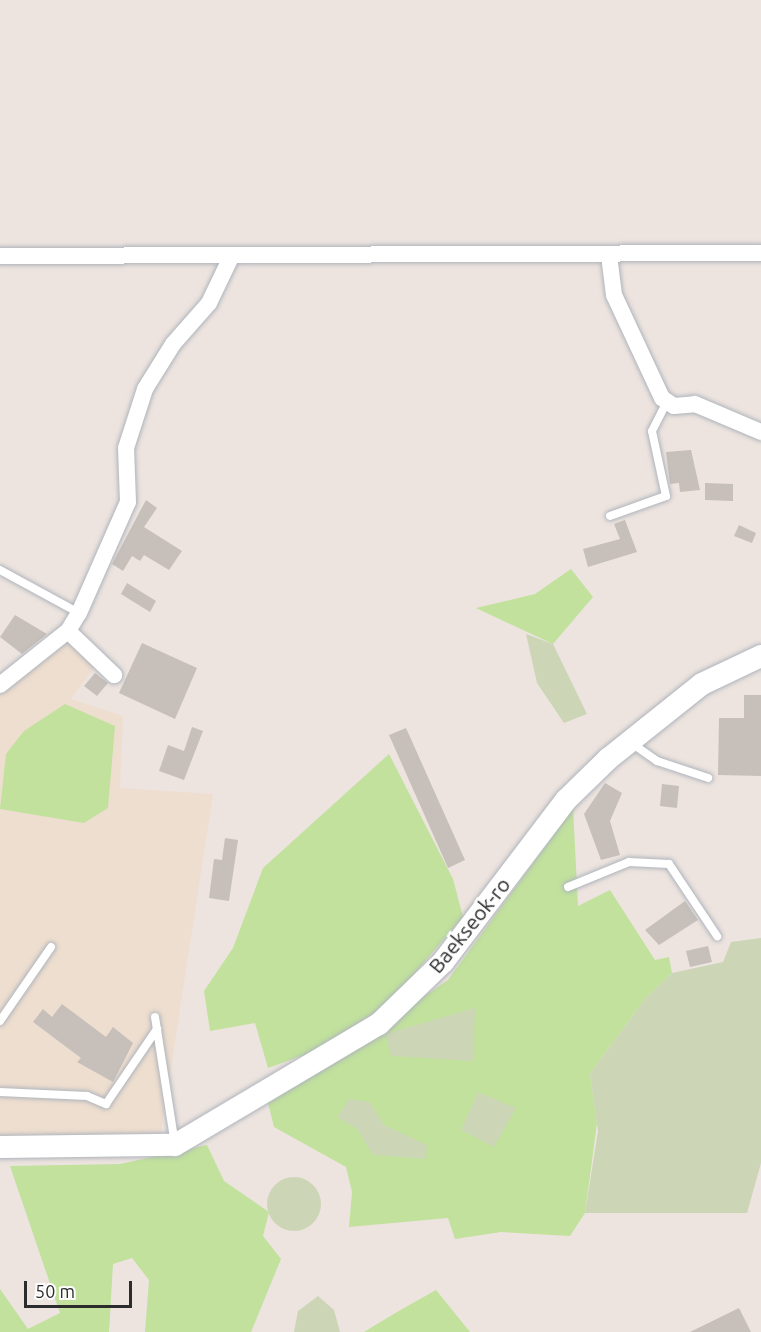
<!DOCTYPE html>
<html>
<head>
<meta charset="utf-8">
<style>
  body { margin:0 }
  #map { position:relative; width:761px; height:1332px; overflow:hidden; background:#ede4df; font-family:Ubuntu,sans-serif }
  div>[style] { position:absolute }
  [style*='--x'] { left:calc(var(--x)*1px); top:calc(var(--y)*1px); width:calc(var(--w)*1px); rotate:calc(var(--a)*1deg) }
  .education>* { inset:0; background:#eedecf }
  .green>* { inset:0; background:#c1e19d }
  .cemetery>* { inset:0; background:#ccd6b6 }
  .round { border-radius:50% }
  .building>* { inset:0; background:#c6bfba }
  .roads { filter:drop-shadow(0 0 2px #afb4bc) drop-shadow(0 0 2px #afb4bc) }
  .lane>* { height:8px; margin:-4px; padding:0 4px; transform-origin:4px; border-radius:4px; background:#fff }
  .street>* { height:16px; margin:-8px; padding:0 8px; transform-origin:8px; border-radius:8px; background:#fff }
  .secondary>* { height:22px; margin:-11px; padding:0 11px; transform-origin:11px; border-radius:11px; background:#fff }
  span { translate:-50% -50%; white-space:nowrap; text-align:center; line-height:1.15; -webkit-text-stroke:5px #fff; paint-order:stroke }
  .street-label { font-size:21px; color:#2c2c2c }
  .scale { position:absolute; left:24px; top:1281px; width:108px; height:27px; box-sizing:border-box; border:3px solid #2c2c2c; border-top:0; padding-left:8px; font-size:18px; line-height:21px; white-space:nowrap; color:#2c2c2c; -webkit-text-stroke:4px #fff; paint-order:stroke }
</style>
</head>
<body>
<div id="map">
  <div class="education">
    <div style="clip-path:polygon(66px 641px,95px 666px,71px 699px,123px 716px,120px 788px,213px 794px,161px 1133px,0 1138px,0 690px)"></div>
  </div>
  <div class="green">
    <div style="clip-path:polygon(571px 569px,593px 597px,553px 644px,476px 608px,535px 594px)"></div>
    <div style="clip-path:polygon(65px 704px,115px 726px,108px 808px,84px 823px,0 809px,6px 754px,24px 731px)"></div>
    <div style="clip-path:polygon(389px 754px,453px 879px,463px 917px,389px 1003px,315px 1051px,268px 1068px,255px 1023px,210px 1031px,204px 991px,233px 948px,263px 868px)"></div>
    <div style="clip-path:polygon(573px 808px,578px 906px,610px 890px,655px 960px,669px 957px,672px 973px,645px 999px,590px 1074px,597px 1123px,585px 1213px,570px 1236px,501px 1232px,455px 1239px,448px 1218px,349px 1227px,352px 1192px,346px 1167px,274px 1127px,268px 1103px,448px 980px)"></div>
    <div style="clip-path:polygon(207px 1145px,224px 1181px,269px 1212px,263px 1236px,281px 1259px,251px 1332px,145px 1332px,149px 1280px,132px 1258px,113px 1264px,109px 1332px,0 1332px,0 1289px,28px 1329px,60px 1313px,10px 1166px,120px 1164px)"></div>
    <div style="clip-path:polygon(436px 1290px,470px 1332px,364px 1332px,397px 1312px)"></div>
  </div>
  <div class="cemetery">
    <div style="clip-path:polygon(526px 634px,553px 644px,587px 714px,564px 723px,537px 683px)"></div>
    <div style="clip-path:polygon(761px 938px,761px 1163px,747px 1213px,585px 1213px,598px 1131px,590px 1074px,645px 999px,672px 973px,723px 962px,731px 942px)"></div>
    <div style="clip-path:polygon(475px 1008px,473px 1061px,391px 1056px,385px 1034px)"></div>
    <div style="clip-path:polygon(478px 1092px,516px 1108px,494px 1147px,461px 1130px)"></div>
    <div style="clip-path:polygon(349px 1099px,370px 1102px,384px 1125px,427px 1145px,426px 1159px,373px 1155px,357px 1129px,337px 1117px)"></div>
    <div class="round" style="left:267px;top:1177px;width:54px;height:54px"></div>
    <div style="clip-path:polygon(318px 1296px,334px 1310px,340px 1332px,294px 1332px,298px 1311px)"></div>
  </div>
  <div class="building">
    <div style="clip-path:polygon(691px 450px,700px 490px,680px 492px,679px 483px,670px 484px,666px 452px)"></div>
    <div style="clip-path:polygon(705px 483px,733px 484px,733px 501px,705px 500px)"></div>
    <div style="clip-path:polygon(146px 500px,157px 508px,144px 527px,182px 551px,169px 570px,144px 555px,140px 561px,132px 556px,123px 571px,112px 564px)"></div>
    <div style="clip-path:polygon(625px 520px,637px 552px,588px 567px,583px 549px,620px 539px,614px 524px)"></div>
    <div style="clip-path:polygon(739px 525px,756px 533px,752px 543px,734px 536px)"></div>
    <div style="clip-path:polygon(127px 583px,156px 601px,150px 612px,121px 594px)"></div>
    <div style="clip-path:polygon(15px 615px,47px 634px,22px 654px,0 637px)"></div>
    <div style="clip-path:polygon(142px 643px,197px 668px,175px 719px,119px 693px)"></div>
    <div style="clip-path:polygon(95px 673px,108px 683px,97px 696px,84px 686px)"></div>
    <div style="clip-path:polygon(744px 695px,761px 695px,761px 776px,718px 775px,719px 718px,744px 718px)"></div>
    <div style="clip-path:polygon(192px 727px,203px 731px,184px 780px,159px 771px,168px 745px,184px 751px)"></div>
    <div style="clip-path:polygon(406px 728px,465px 860px,448px 868px,389px 735px)"></div>
    <div style="clip-path:polygon(605px 783px,622px 793px,610px 821px,620px 855px,601px 860px,584px 814px)"></div>
    <div style="clip-path:polygon(662px 784px,679px 786px,677px 808px,660px 806px)"></div>
    <div style="clip-path:polygon(225px 838px,238px 840px,229px 901px,209px 898px,214px 859px,222px 860px)"></div>
    <div style="clip-path:polygon(685px 901px,698px 920px,659px 945px,645px 930px)"></div>
    <div style="clip-path:polygon(708px 946px,712px 962px,690px 967px,686px 951px)"></div>
    <div style="clip-path:polygon(62px 1004px,106px 1037px,113px 1027px,133px 1043px,113px 1082px,77px 1062px,81px 1058px,33px 1022px,43px 1009px,52px 1017px)"></div>
    <div style="clip-path:polygon(739px 1308px,751px 1332px,690px 1332px)"></div>
  </div>
  <div class="roads">
    <div class="lane">
      <div style="--x:610;--y:516;--w:59;--a:-19.7"></div>
      <div style="--x:666;--y:496;--w:66;--a:-102.2"></div>
      <div style="--x:652;--y:431;--w:33;--a:-63"></div>
      <div style="--x:0;--y:570;--w:90;--a:28.6"></div>
      <div style="--x:630;--y:742;--w:33;--a:35"></div>
      <div style="--x:657;--y:761;--w:54;--a:18.4"></div>
      <div style="--x:568;--y:887;--w:66;--a:-22.3"></div>
      <div style="--x:629;--y:862;--w:40;--a:2.9"></div>
      <div style="--x:669;--y:864;--w:87;--a:56.3"></div>
      <div style="--x:155;--y:1017;--w:129;--a:81.1"></div>
      <div style="--x:0;--y:1021;--w:90;--a:-55.4"></div>
      <div style="--x:0;--y:1092;--w:87;--a:2.6"></div>
      <div style="--x:87;--y:1096;--w:21;--a:23"></div>
      <div style="--x:106;--y:1104;--w:91;--a:-55.8"></div>
    </div>
    <div class="street">
      <div style="--x:609;--y:255;--w:40;--a:82.9"></div>
      <div style="--x:614;--y:295;--w:114;--a:65"></div>
      <div style="--x:662;--y:398;--w:14;--a:34"></div>
      <div style="--x:674;--y:406;--w:21;--a:-5"></div>
      <div style="--x:695;--y:404;--w:72;--a:23"></div>
      <div style="--x:0;--y:256;--w:761;--a:-0.23"></div>
      <div style="--x:68;--y:631;--w:64;--a:43.7"></div>
      <div style="--x:0;--y:685;--w:87;--a:-38.5"></div>
      <div style="--x:68;--y:631;--w:21;--a:-59"></div>
      <div style="--x:79;--y:613;--w:121;--a:-66.2"></div>
      <div style="--x:128;--y:502;--w:54;--a:-92.1"></div>
      <div style="--x:126;--y:448;--w:62;--a:-72.1"></div>
      <div style="--x:145;--y:389;--w:53;--a:-58.1"></div>
      <div style="--x:173;--y:344;--w:55;--a:-48.7"></div>
      <div style="--x:209;--y:303;--w:53;--a:-64.4"></div>
    </div>
    <div class="secondary">
      <div style="--x:0;--y:1147;--w:175;--a:-0.7"></div>
      <div style="--x:175;--y:1145;--w:237;--a:-30.7"></div>
      <div style="--x:379;--y:1024;--w:89;--a:-44.1"></div>
      <div style="--x:443;--y:962;--w:203;--a:-52.8"></div>
      <div style="--x:566;--y:800;--w:59;--a:-44.3"></div>
      <div style="--x:608;--y:759;--w:120;--a:-38.6"></div>
      <div style="--x:702;--y:684;--w:65;--a:-25.4"></div>
    </div>
  </div>
  <div class="street-label">
    <span style="left:469px;top:925px;rotate:-51deg">Baekseok-ro</span>
  </div>
  <div class="scale">50 m</div>
</div>
</body>
</html>
